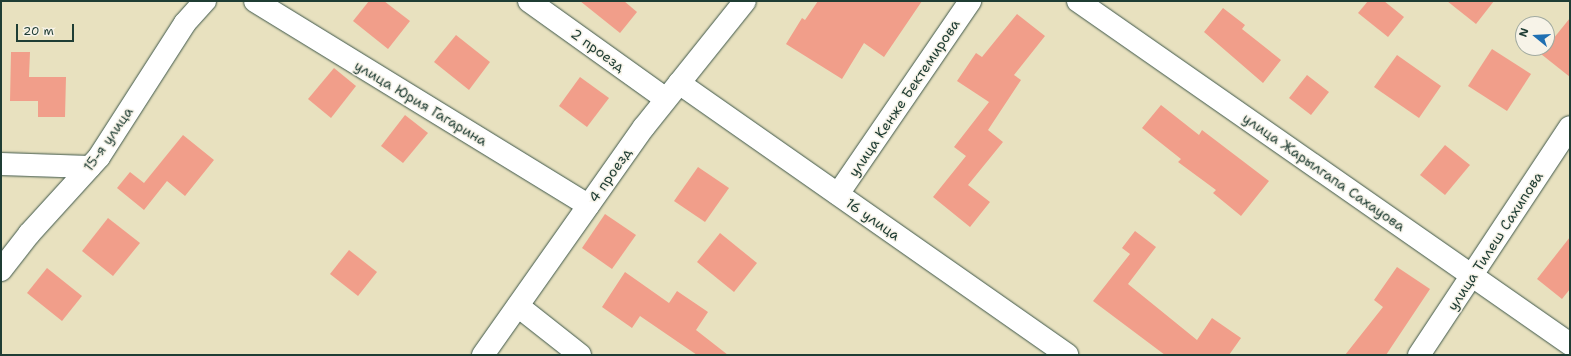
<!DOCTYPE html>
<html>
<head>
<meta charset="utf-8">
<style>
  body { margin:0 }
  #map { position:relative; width:1571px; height:356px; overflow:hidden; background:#e8e1bf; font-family:"Shantell Sans",sans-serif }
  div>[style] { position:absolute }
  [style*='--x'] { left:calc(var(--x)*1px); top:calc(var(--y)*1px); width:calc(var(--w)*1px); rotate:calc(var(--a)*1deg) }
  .building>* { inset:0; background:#f19e8a }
  .roads { filter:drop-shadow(0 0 1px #3d5649) drop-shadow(0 0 1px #3d5649) }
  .minor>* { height:22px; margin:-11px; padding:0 11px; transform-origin:11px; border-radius:11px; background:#fff }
  .tertiary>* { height:22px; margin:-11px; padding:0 11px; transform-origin:11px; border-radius:11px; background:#fff }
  span { translate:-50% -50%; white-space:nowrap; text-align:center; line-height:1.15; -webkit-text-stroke:3px #f7f3e8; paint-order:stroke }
  .street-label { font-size:14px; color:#1f3d34 }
  .frame { position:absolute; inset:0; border:2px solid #1f3d34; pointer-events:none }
  .north { position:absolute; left:1515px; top:16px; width:40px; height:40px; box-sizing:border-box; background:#f7f3e8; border:1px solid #a1aaa0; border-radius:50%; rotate:288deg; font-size:11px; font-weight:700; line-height:16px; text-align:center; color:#1f3d34 }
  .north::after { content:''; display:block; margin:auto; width:14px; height:18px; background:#1f6fb2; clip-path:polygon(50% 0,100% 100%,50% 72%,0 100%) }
  .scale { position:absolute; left:16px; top:24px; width:58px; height:18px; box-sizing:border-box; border:2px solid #1f3d34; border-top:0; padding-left:5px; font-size:12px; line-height:14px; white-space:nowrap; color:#1f3d34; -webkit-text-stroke:3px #f7f3e8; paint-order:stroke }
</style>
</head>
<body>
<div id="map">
  <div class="building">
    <div style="clip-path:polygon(369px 1px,384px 1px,410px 21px,388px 49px,353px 21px)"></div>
    <div style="clip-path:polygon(580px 1px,624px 1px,637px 12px,620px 33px)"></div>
    <div style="clip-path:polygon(818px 1px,922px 1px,884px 57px,864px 43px,842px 79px,786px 44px,802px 18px,805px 20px)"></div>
    <div style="clip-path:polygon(1368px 1px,1384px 1px,1404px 17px,1388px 37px,1358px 13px)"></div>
    <div style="clip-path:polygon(1447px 1px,1494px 1px,1476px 24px)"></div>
    <div style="clip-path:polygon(1223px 8px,1245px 25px,1242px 29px,1281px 60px,1263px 83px,1204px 32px)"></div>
    <div style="clip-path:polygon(1017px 14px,1045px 36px,1014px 75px,1021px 80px,988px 130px,1003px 142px,968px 185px,990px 202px,970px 227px,933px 197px,966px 156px,954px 147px,989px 102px,957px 81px,976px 53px,982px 57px)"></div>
    <div style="clip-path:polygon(1570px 18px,1570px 77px,1541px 54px)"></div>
    <div style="clip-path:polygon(456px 35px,490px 62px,469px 90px,434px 62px)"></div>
    <div style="clip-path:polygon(1492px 49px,1531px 74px,1507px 111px,1468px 86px)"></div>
    <div style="clip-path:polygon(11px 52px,30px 52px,29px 77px,66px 77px,65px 117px,38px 117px,38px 101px,10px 101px)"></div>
    <div style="clip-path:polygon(1397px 55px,1441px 86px,1419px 118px,1374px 87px)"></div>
    <div style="clip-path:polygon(334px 68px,356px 86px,331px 118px,308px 99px)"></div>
    <div style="clip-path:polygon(1307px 75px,1329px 92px,1311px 115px,1289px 98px)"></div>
    <div style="clip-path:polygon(580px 77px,609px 98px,587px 127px,559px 106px)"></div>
    <div style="clip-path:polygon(1161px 105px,1199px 135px,1202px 130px,1269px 181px,1241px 216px,1213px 193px,1216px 190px,1178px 162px,1181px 159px,1142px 128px)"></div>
    <div style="clip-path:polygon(405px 115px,428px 133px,403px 163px,381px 146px)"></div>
    <div style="clip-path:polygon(183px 135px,214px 160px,185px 196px,167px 181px,144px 210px,117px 188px,130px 172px,144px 183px)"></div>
    <div style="clip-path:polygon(1445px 145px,1470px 165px,1445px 195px,1420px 175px)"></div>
    <div style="clip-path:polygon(698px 167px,729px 188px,705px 222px,674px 201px)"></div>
    <div style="clip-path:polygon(605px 214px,636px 235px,612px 269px,582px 248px)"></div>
    <div style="clip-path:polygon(108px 218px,140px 243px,113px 276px,82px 251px)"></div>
    <div style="clip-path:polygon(1135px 231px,1156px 247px,1128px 284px,1197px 340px,1212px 318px,1241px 338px,1229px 355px,1165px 355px,1093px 301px,1130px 254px,1122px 248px)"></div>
    <div style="clip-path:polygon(720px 233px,757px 263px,734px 292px,697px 262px)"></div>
    <div style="clip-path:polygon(1570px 237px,1570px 289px,1562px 299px,1537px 279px)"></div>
    <div style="clip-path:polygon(349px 250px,377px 272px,358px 296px,330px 274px)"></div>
    <div style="clip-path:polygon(1397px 267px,1430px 289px,1386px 355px,1345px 355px,1383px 307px,1374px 300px)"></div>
    <div style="clip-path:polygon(47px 268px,82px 296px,62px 321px,27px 293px)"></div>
    <div style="clip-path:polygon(625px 272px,669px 303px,677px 291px,708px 312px,696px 330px,728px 355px,697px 355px,640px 316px,632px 328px,602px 307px)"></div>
  </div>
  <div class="roads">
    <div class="minor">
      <div style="--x:255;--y:1;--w:391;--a:31.5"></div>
      <div style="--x:529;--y:1;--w:168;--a:35.6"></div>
      <div style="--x:1078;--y:1;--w:600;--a:34.88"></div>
      <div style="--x:679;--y:83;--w:474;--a:35"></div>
      <div style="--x:1;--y:164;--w:89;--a:1.9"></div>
      <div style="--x:838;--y:194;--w:234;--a:-55.6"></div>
      <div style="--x:1;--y:270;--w:46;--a:-52.1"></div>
      <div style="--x:29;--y:234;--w:104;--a:-47.7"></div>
      <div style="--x:99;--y:157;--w:159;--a:-57.3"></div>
      <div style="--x:185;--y:23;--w:30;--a:-48"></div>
      <div style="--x:518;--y:306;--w:79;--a:38.3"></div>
      <div style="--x:1419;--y:355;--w:273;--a:-56.5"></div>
    </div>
    <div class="tertiary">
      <div style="--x:483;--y:355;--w:279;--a:-54.8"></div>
      <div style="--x:644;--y:127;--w:161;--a:-51.3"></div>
    </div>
  </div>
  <div class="street-label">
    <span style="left:598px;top:50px;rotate:36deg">2 проезд</span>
    <span style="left:904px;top:98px;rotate:-56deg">улица Кенже Бектемирова</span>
    <span style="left:421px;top:103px;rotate:31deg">улица Юрия Гагарина</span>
    <span style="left:108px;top:139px;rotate:-55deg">15-я улица</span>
    <span style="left:1324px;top:172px;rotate:35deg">улица Жарылгапа Сахауова</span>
    <span style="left:610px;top:175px;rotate:-55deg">4 проезд</span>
    <span style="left:873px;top:219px;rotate:35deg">16 улица</span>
    <span style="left:1495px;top:241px;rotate:-57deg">улица Тилеш Сахипова</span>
  </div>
  <div class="frame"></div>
  <div class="north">N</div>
  <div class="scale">20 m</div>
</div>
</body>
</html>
